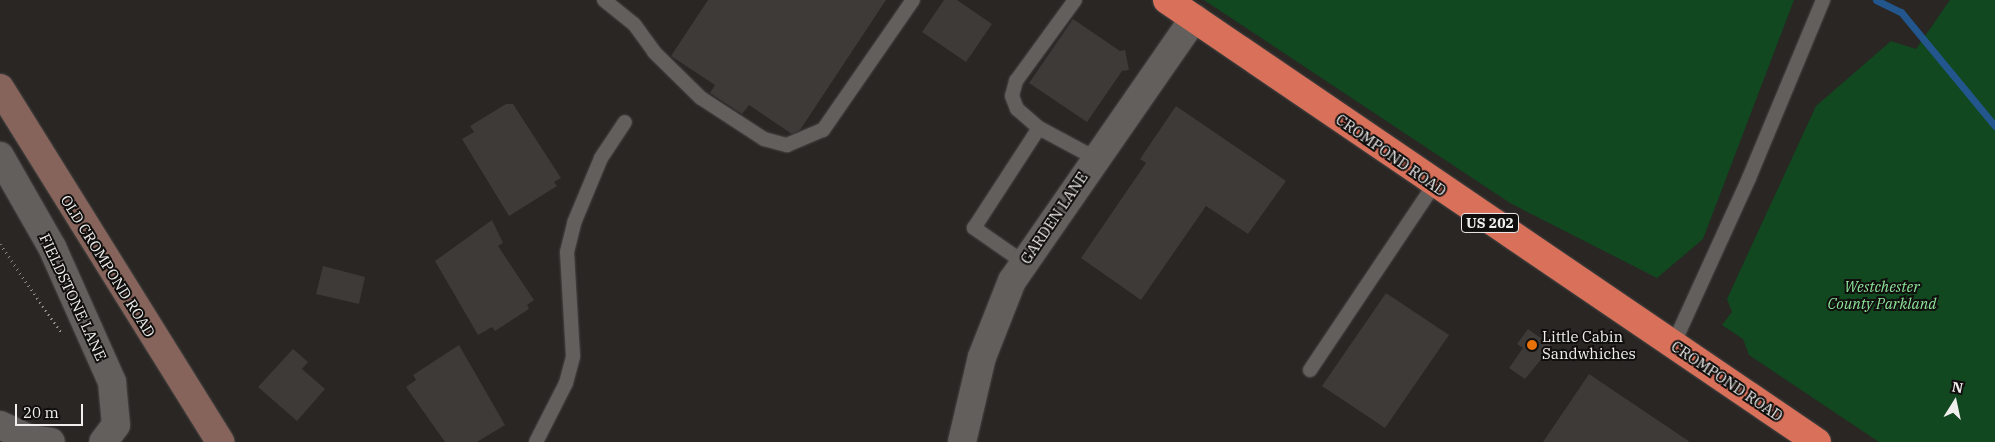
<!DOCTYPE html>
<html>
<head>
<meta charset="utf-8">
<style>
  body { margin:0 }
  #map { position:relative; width:1995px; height:442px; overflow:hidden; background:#292624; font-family:"IBM Plex Serif",serif }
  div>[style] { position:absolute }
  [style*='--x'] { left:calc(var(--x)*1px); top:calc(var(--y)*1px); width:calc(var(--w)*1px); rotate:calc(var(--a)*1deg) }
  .green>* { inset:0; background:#11481f }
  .stream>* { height:7px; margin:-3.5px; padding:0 3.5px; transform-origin:3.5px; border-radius:3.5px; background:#22568d }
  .building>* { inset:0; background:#3d3a38 }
  .path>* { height:3px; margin-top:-1.5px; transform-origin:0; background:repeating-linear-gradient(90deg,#8f8d8b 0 1px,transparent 0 5px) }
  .roads { filter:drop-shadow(0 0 1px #474543) drop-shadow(0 0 1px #474543) }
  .lane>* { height:14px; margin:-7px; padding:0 7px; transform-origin:7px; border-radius:7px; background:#625f5c }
  .street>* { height:28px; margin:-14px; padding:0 14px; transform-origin:14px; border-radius:14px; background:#625f5c }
  .secondary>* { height:28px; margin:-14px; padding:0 14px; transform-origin:14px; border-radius:14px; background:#86645b }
  .highway>* { height:28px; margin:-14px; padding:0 14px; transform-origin:14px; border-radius:14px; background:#d9705a }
  .dots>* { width:14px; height:14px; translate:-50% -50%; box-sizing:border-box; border:2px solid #110f0e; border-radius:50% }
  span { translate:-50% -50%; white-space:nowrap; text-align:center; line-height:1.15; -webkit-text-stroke:4px #110f0e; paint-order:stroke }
  .shield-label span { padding:1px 4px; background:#110f0e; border:1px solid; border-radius:4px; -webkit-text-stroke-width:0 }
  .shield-label { font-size:14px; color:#f1efee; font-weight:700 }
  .street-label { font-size:15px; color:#f1efee }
  .park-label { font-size:15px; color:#8be499; font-style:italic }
  .poi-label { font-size:15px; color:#f1efee }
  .left { translate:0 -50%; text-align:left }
  .north { position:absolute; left:1930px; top:377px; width:50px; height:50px; -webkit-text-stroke:4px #110f0e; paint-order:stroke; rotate:10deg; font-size:14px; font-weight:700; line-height:20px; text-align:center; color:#f1efee }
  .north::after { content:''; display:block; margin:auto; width:18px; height:22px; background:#f1efee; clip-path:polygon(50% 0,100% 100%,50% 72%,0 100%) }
  .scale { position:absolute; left:15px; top:404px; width:68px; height:22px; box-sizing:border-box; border:2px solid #f1efee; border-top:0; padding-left:6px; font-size:15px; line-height:18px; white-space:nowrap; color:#f1efee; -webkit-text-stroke:4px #110f0e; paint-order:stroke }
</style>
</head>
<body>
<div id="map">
  <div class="green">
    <div style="clip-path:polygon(1204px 0,1794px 0,1703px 239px,1657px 278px,1510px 203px)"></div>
    <div style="clip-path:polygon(1950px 0,1995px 0,1995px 442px,1879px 442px,1749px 355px,1743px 339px,1722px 325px,1732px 312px,1727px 299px,1816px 106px,1891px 41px,1916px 49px)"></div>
  </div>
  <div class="stream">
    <div style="--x:1876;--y:0;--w:28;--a:26"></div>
    <div style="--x:1901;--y:12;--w:148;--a:50.5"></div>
  </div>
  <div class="building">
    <div style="clip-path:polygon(708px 0,886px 0,800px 130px,792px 134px,749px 105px,742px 114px,710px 93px,715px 85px,671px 56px)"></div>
    <div style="clip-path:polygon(944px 0,957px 0,992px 24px,966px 62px,922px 32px)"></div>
    <div style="clip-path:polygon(1073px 19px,1120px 51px,1125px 50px,1129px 70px,1122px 71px,1087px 122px,1029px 83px)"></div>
    <div style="clip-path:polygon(506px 104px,513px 104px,561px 178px,554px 182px,557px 186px,509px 216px,462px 139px,474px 132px,470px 126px)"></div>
    <div style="clip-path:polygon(1176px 106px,1286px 181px,1248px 234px,1206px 206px,1141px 300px,1081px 258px,1146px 163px,1140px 159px)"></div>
    <div style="clip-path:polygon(492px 220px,503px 243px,498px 246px,534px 300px,527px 305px,529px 309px,495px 331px,492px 327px,478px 335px,435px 261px)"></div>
    <div style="clip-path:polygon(323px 266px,365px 277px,359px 304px,316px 294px)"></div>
    <div style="clip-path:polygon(1386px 293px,1449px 335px,1385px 428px,1322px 386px)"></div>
    <div style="clip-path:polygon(1528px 329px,1552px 346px,1525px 379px,1509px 368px,1523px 348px,1517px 344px)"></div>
    <div style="clip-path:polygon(459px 345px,505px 425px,477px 442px,445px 442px,406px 387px,416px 380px,413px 375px)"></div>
    <div style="clip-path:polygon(293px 349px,308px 362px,302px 369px,325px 389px,297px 421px,258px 387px)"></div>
    <div style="clip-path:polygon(1589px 374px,1690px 442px,1543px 442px)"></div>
  </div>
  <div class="path">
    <div style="--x:0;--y:244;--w:109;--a:55.4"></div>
  </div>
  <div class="roads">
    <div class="lane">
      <div style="--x:604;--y:0;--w:38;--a:39"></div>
      <div style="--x:634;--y:24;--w:34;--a:54"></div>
      <div style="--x:654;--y:52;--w:66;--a:44.4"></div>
      <div style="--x:701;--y:98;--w:75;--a:33.1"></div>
      <div style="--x:764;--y:139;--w:24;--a:15"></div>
      <div style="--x:787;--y:145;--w:39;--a:-23"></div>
      <div style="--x:823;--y:130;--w:158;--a:-55.3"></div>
      <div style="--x:1039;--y:128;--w:29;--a:-139"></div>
      <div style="--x:1017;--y:109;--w:14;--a:-111"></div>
      <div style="--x:1012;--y:96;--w:16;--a:-75"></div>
      <div style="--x:1016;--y:81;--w:100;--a:-53.9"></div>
      <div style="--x:1023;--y:262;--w:60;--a:-145.2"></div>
      <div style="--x:974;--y:228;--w:119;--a:-57"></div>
      <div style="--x:1039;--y:128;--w:64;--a:28.2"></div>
      <div style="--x:1673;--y:345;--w:183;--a:-65.5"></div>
      <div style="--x:1749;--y:178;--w:193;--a:-67.4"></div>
      <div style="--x:1310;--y:370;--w:223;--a:-56.2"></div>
      <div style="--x:536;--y:442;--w:66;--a:-63"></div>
      <div style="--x:566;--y:383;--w:28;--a:-75"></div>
      <div style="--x:573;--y:356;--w:104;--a:-93.3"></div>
      <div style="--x:567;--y:252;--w:30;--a:-76"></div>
      <div style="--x:574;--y:223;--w:70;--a:-67.4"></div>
      <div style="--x:601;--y:158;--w:43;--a:-56.3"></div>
    </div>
    <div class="street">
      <div style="--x:0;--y:156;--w:105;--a:60.3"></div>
      <div style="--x:52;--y:247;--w:148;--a:66"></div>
      <div style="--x:112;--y:382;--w:43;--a:84.7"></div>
      <div style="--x:116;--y:425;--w:21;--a:127"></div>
      <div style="--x:0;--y:425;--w:33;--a:25"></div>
      <div style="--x:30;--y:439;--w:21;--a:8"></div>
      <div style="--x:962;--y:442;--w:87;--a:-76.8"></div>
      <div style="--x:982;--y:357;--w:82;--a:-68.5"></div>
      <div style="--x:1012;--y:281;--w:320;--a:-55.3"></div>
    </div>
    <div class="secondary">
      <div style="--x:0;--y:88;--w:417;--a:58.1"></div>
    </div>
    <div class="highway">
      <div style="--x:1167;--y:0;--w:786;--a:34.22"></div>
    </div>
  </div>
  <div class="dots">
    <div style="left:1532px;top:345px;background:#e8710a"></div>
  </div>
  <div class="shield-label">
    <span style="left:1490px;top:223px">US 202</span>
  </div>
  <div class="street-label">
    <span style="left:1391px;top:155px;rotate:35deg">CROMPOND ROAD</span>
    <span style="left:1054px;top:218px;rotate:-56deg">GARDEN LANE</span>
    <span style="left:108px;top:266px;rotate:58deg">OLD CROMPOND ROAD</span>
    <span style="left:73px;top:297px;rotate:65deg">FIELDSTONE LANE</span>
    <span style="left:1727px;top:381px;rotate:34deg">CROMPOND ROAD</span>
  </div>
  <div class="park-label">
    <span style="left:1882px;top:295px">Westchester<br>County Parkland</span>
  </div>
  <div class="poi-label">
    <span class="left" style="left:1542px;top:345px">Little Cabin<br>Sandwhiches</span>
  </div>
  <div class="north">N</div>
  <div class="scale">20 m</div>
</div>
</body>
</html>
